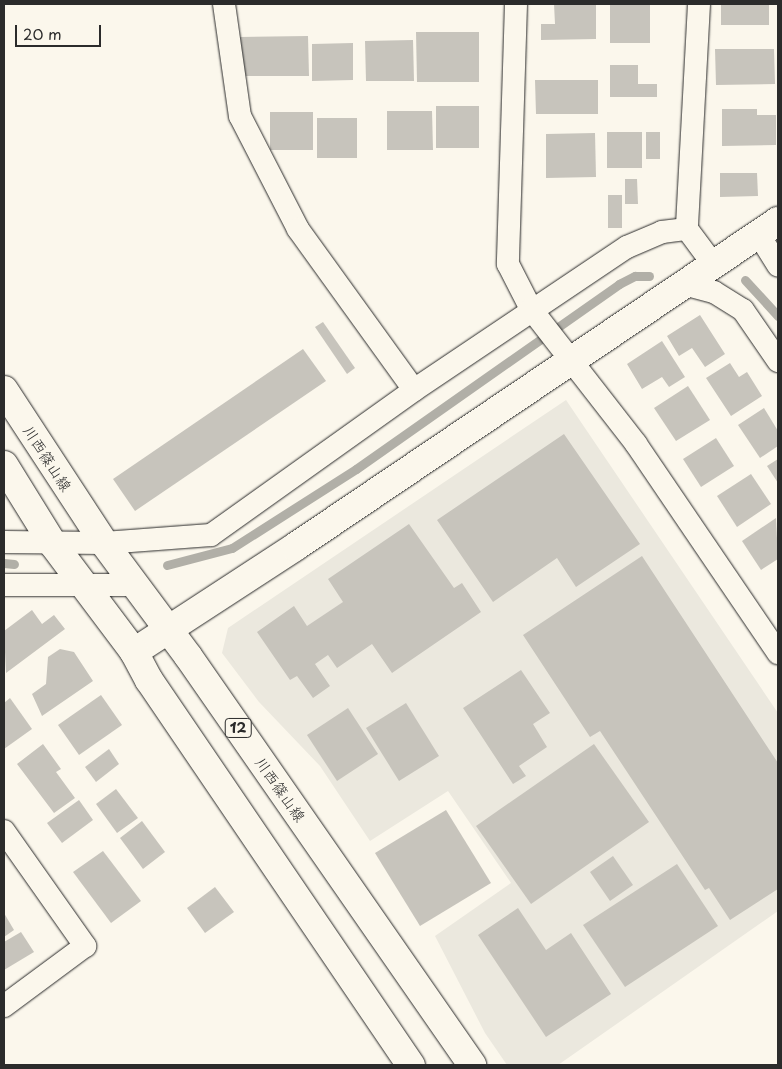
<!DOCTYPE html>
<html>
<head>
<meta charset="utf-8">
<style>
  body { margin:0 }
  #map { position:relative; width:782px; height:1069px; overflow:hidden; background:#fbf7ec; font-family:"Playpen Sans","Klee One",sans-serif }
  div>[style] { position:absolute }
  [style*='--x'] { left:calc(var(--x)*1px); top:calc(var(--y)*1px); width:calc(var(--w)*1px); rotate:calc(var(--a)*1deg) }
  .built>* { inset:0; background:#ebe8de }
  .stream>* { height:9px; margin:-4.5px; padding:0 4.5px; transform-origin:4.5px; border-radius:4.5px; background:#b1afa7 }
  .building>* { inset:0; background:#c7c4bc }
  .roads { filter:drop-shadow(0 0 1px #2b2b2b) drop-shadow(0 0 1px #2b2b2b) }
  .minor>* { height:22px; margin:-11px; padding:0 11px; transform-origin:11px; border-radius:11px; background:#fbf7ec }
  .tertiary>* { height:28px; margin:-14px; padding:0 14px; transform-origin:14px; border-radius:14px; background:#fbf7ec }
  .primary>* { height:28px; margin:-14px; padding:0 14px; transform-origin:14px; border-radius:14px; background:#fbf7ec }
  span { translate:-50% -50%; white-space:nowrap; text-align:center; line-height:1.15; -webkit-text-stroke:5px #fbf7ec; paint-order:stroke }
  .shield-label span { padding:1px 4px; background:#fbf7ec; border:1px solid; border-radius:4px; -webkit-text-stroke-width:0 }
  .shield-label { font-size:14px; color:#2b2b2b; font-weight:700 }
  .street-label { font-size:15px; color:#2b2b2b }
  .frame { position:absolute; inset:0; border:5px solid #2b2b2b; pointer-events:none }
  .scale { position:absolute; left:15px; top:25px; width:86px; height:22px; box-sizing:border-box; border:2px solid #2b2b2b; border-top:0; padding-left:6px; font-size:15px; line-height:18px; white-space:nowrap; color:#2b2b2b; -webkit-text-stroke:4px #fbf7ec; paint-order:stroke }
</style>
</head>
<body>
<div id="map">
  <div class="built">
    <div style="clip-path:polygon(566px 400px,778px 713px,778px 911px,558px 1065px,507px 1065px,485px 1033px,435px 936px,511px 883px,448px 791px,370px 841px,320px 766px,259px 702px,222px 653px,228px 628px)"></div>
  </div>
  <div class="stream">
    <div style="--x:745;--y:280;--w:49;--a:47.5"></div>
    <div style="--x:4;--y:563;--w:10;--a:6"></div>
    <div style="--x:167;--y:565;--w:67;--a:-14.7"></div>
    <div style="--x:232;--y:548;--w:147;--a:-32.5"></div>
    <div style="--x:356;--y:469;--w:322;--a:-35.1"></div>
    <div style="--x:619;--y:284;--w:18;--a:-27"></div>
    <div style="--x:635;--y:276;--w:14;--a:0"></div>
  </div>
  <div class="building">
    <div style="clip-path:polygon(554px 4px,596px 4px,596px 39px,541px 40px,541px 24px,555px 24px)"></div>
    <div style="clip-path:polygon(610px 4px,650px 4px,650px 43px,610px 43px)"></div>
    <div style="clip-path:polygon(721px 4px,769px 4px,769px 25px,721px 25px)"></div>
    <div style="clip-path:polygon(416px 32px,479px 32px,479px 82px,417px 82px)"></div>
    <div style="clip-path:polygon(308px 36px,309px 76px,239px 76px,239px 37px)"></div>
    <div style="clip-path:polygon(413px 40px,414px 81px,366px 81px,365px 41px)"></div>
    <div style="clip-path:polygon(353px 43px,353px 80px,312px 81px,312px 44px)"></div>
    <div style="clip-path:polygon(715px 49px,774px 49px,775px 84px,716px 85px)"></div>
    <div style="clip-path:polygon(610px 65px,638px 65px,638px 84px,657px 84px,657px 97px,610px 97px)"></div>
    <div style="clip-path:polygon(535px 80px,598px 80px,598px 114px,536px 114px)"></div>
    <div style="clip-path:polygon(436px 106px,479px 106px,479px 148px,436px 148px)"></div>
    <div style="clip-path:polygon(722px 109px,757px 109px,757px 115px,776px 115px,776px 145px,722px 146px)"></div>
    <div style="clip-path:polygon(387px 111px,432px 111px,433px 150px,387px 150px)"></div>
    <div style="clip-path:polygon(270px 112px,313px 112px,313px 150px,270px 150px)"></div>
    <div style="clip-path:polygon(317px 118px,357px 118px,357px 158px,317px 158px)"></div>
    <div style="clip-path:polygon(607px 132px,642px 132px,642px 168px,607px 168px)"></div>
    <div style="clip-path:polygon(646px 132px,660px 132px,660px 159px,646px 159px)"></div>
    <div style="clip-path:polygon(595px 133px,596px 177px,546px 178px,546px 134px)"></div>
    <div style="clip-path:polygon(720px 173px,757px 173px,758px 196px,720px 197px)"></div>
    <div style="clip-path:polygon(625px 179px,637px 179px,638px 204px,625px 204px)"></div>
    <div style="clip-path:polygon(608px 195px,622px 195px,622px 228px,608px 228px)"></div>
    <div style="clip-path:polygon(700px 315px,725px 354px,705px 367px,692px 348px,679px 356px,667px 336px)"></div>
    <div style="clip-path:polygon(323px 322px,355px 368px,347px 374px,315px 327px)"></div>
    <div style="clip-path:polygon(662px 341px,685px 377px,669px 387px,662px 377px,642px 389px,627px 364px)"></div>
    <div style="clip-path:polygon(303px 349px,326px 381px,135px 511px,113px 479px)"></div>
    <div style="clip-path:polygon(730px 363px,739px 377px,747px 372px,762px 396px,731px 416px,706px 378px)"></div>
    <div style="clip-path:polygon(688px 386px,710px 420px,676px 441px,654px 408px)"></div>
    <div style="clip-path:polygon(764px 408px,778px 431px,778px 446px,760px 458px,738px 425px)"></div>
    <div style="clip-path:polygon(564px 434px,640px 544px,576px 587px,557px 558px,493px 602px,437px 520px)"></div>
    <div style="clip-path:polygon(716px 438px,734px 466px,701px 487px,683px 459px)"></div>
    <div style="clip-path:polygon(778px 459px,778px 483px,767px 466px)"></div>
    <div style="clip-path:polygon(751px 474px,771px 504px,737px 527px,717px 496px)"></div>
    <div style="clip-path:polygon(776px 518px,778px 559px,761px 570px,742px 541px)"></div>
    <div style="clip-path:polygon(409px 524px,454px 588px,462px 583px,481px 612px,392px 673px,372px 644px,337px 668px,328px 655px,315px 664px,330px 686px,313px 698px,297px 676px,290px 680px,257px 632px,294px 606px,307px 626px,343px 602px,328px 579px)"></div>
    <div style="clip-path:polygon(642px 556px,778px 763px,778px 889px,730px 920px,709px 888px,705px 890px,600px 731px,590px 737px,523px 635px)"></div>
    <div style="clip-path:polygon(32px 610px,42px 624px,54px 615px,65px 629px,6px 673px,4px 631px)"></div>
    <div style="clip-path:polygon(60px 649px,74px 652px,93px 681px,42px 716px,32px 694px,46px 684px,48px 657px)"></div>
    <div style="clip-path:polygon(521px 670px,550px 713px,533px 724px,547px 747px,519px 766px,526px 776px,513px 784px,463px 708px)"></div>
    <div style="clip-path:polygon(101px 695px,122px 725px,79px 755px,58px 725px)"></div>
    <div style="clip-path:polygon(10px 698px,32px 729px,4px 749px,4px 703px)"></div>
    <div style="clip-path:polygon(406px 703px,439px 756px,399px 781px,366px 728px)"></div>
    <div style="clip-path:polygon(348px 708px,378px 754px,337px 781px,307px 735px)"></div>
    <div style="clip-path:polygon(43px 744px,61px 769px,56px 772px,75px 798px,54px 813px,17px 764px)"></div>
    <div style="clip-path:polygon(594px 744px,649px 822px,531px 904px,476px 826px)"></div>
    <div style="clip-path:polygon(109px 749px,119px 764px,96px 782px,85px 767px)"></div>
    <div style="clip-path:polygon(116px 789px,138px 818px,117px 833px,96px 804px)"></div>
    <div style="clip-path:polygon(79px 800px,93px 820px,62px 843px,47px 823px)"></div>
    <div style="clip-path:polygon(446px 810px,491px 883px,420px 926px,375px 853px)"></div>
    <div style="clip-path:polygon(142px 821px,165px 852px,143px 869px,120px 838px)"></div>
    <div style="clip-path:polygon(103px 851px,141px 901px,111px 923px,73px 872px)"></div>
    <div style="clip-path:polygon(613px 856px,633px 885px,610px 901px,590px 872px)"></div>
    <div style="clip-path:polygon(677px 864px,718px 926px,625px 987px,583px 925px)"></div>
    <div style="clip-path:polygon(215px 887px,234px 912px,205px 933px,187px 908px)"></div>
    <div style="clip-path:polygon(518px 908px,546px 950px,571px 933px,611px 994px,546px 1037px,478px 935px)"></div>
    <div style="clip-path:polygon(4px 913px,14px 930px,4px 937px)"></div>
    <div style="clip-path:polygon(21px 932px,34px 952px,4px 970px,4px 942px)"></div>
  </div>
  <div class="roads">
    <div class="minor">
      <div style="--x:224;--y:4;--w:113;--a:81.9"></div>
      <div style="--x:240;--y:116;--w:127;--a:62.8"></div>
      <div style="--x:298;--y:229;--w:198;--a:54.2"></div>
      <div style="--x:516;--y:4;--w:260;--a:91.8"></div>
      <div style="--x:508;--y:264;--w:51;--a:62.9"></div>
      <div style="--x:531;--y:309;--w:171;--a:52.1"></div>
      <div style="--x:636;--y:444;--w:253;--a:55.8"></div>
      <div style="--x:699;--y:4;--w:225;--a:93.1"></div>
      <div style="--x:687;--y:229;--w:44;--a:53.4"></div>
      <div style="--x:759;--y:235;--w:36;--a:58"></div>
      <div style="--x:684;--y:284;--w:31;--a:15"></div>
      <div style="--x:714;--y:292;--w:34;--a:32"></div>
      <div style="--x:743;--y:310;--w:62;--a:55.5"></div>
      <div style="--x:4;--y:542;--w:100;--a:0.6"></div>
      <div style="--x:104;--y:543;--w:107;--a:-4.3"></div>
      <div style="--x:211;--y:535;--w:249;--a:-35.5"></div>
      <div style="--x:414;--y:390;--w:257;--a:-33.9"></div>
      <div style="--x:627;--y:247;--w:38;--a:-23"></div>
      <div style="--x:662;--y:232;--w:25;--a:-7"></div>
      <div style="--x:4;--y:585;--w:131;--a:0"></div>
      <div style="--x:4;--y:831;--w:141;--a:54.8"></div>
      <div style="--x:85;--y:946;--w:101;--a:143.5"></div>
    </div>
    <div class="tertiary">
      <div style="--x:134;--y:652;--w:192;--a:-33.1"></div>
      <div style="--x:295;--y:547;--w:583;--a:-34.02"></div>
    </div>
    <div class="primary">
      <div style="--x:4;--y:390;--w:183;--a:56.8"></div>
      <div style="--x:104;--y:543;--w:141;--a:53.4"></div>
      <div style="--x:188;--y:656;--w:498;--a:55.2"></div>
      <div style="--x:4;--y:465;--w:93;--a:58.2"></div>
      <div style="--x:53;--y:544;--w:135;--a:53.1"></div>
      <div style="--x:134;--y:652;--w:32;--a:62"></div>
      <div style="--x:149;--y:680;--w:466;--a:55.8"></div>
    </div>
  </div>
  <div class="shield-label">
    <span style="left:238px;top:728px">12</span>
  </div>
  <div class="street-label">
    <span style="left:48px;top:458px;rotate:57deg">川西篠山線</span>
    <span style="left:281px;top:789px;rotate:55deg">川西篠山線</span>
  </div>
  <div class="frame"></div>
  <div class="scale">20 m</div>
</div>
</body>
</html>
